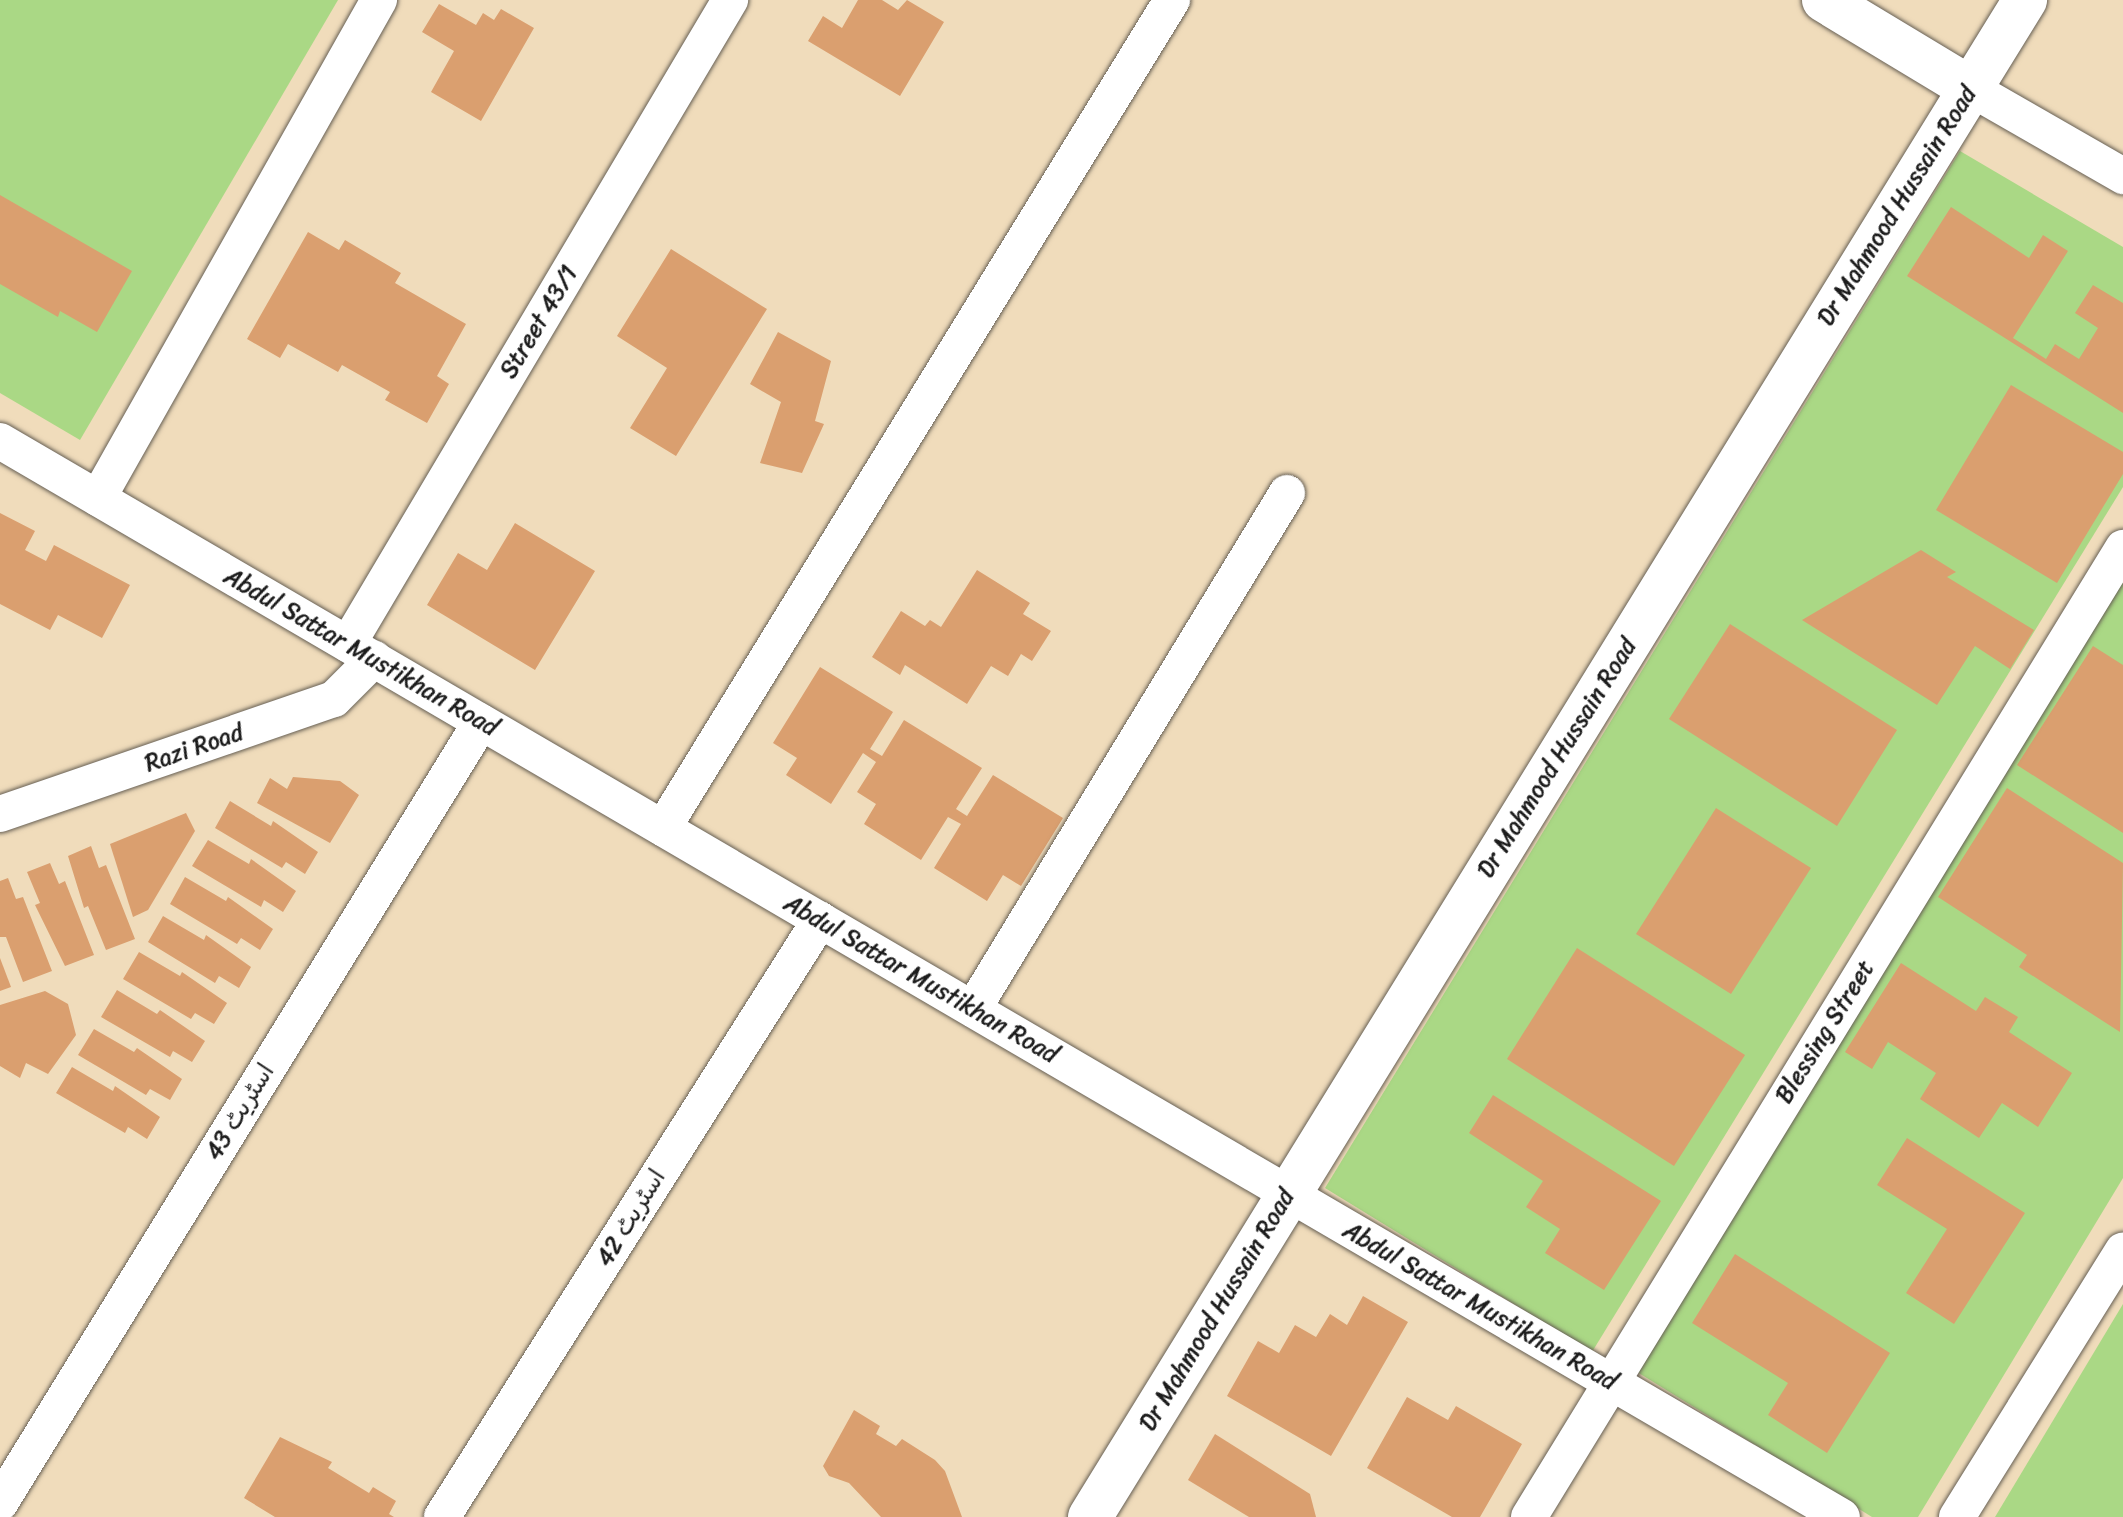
<!DOCTYPE html>
<html>
<head>
<meta charset="utf-8">
<style>
  body { margin:0 }
  #map { position:relative; width:2123px; height:1517px; overflow:hidden; background:#f0dcbb; font-family:Sriracha,"Playpen Sans Arabic",sans-serif }
  div>[style] { position:absolute }
  [style*='--x'] { left:calc(var(--x)*1px); top:calc(var(--y)*1px); width:calc(var(--w)*1px); rotate:calc(var(--a)*1deg) }
  .green>* { inset:0; background:#aad885 }
  .building>* { inset:0; background:#da9f6f }
  .roads { filter:drop-shadow(0 0 2px #665f54) drop-shadow(0 0 2px #665f54) }
  .minor>* { height:36px; margin:-18px; padding:0 18px; transform-origin:18px; border-radius:18px; background:#fff }
  .tertiary>* { height:44px; margin:-22px; padding:0 22px; transform-origin:22px; border-radius:22px; background:#fff }
  .secondary>* { height:44px; margin:-22px; padding:0 22px; transform-origin:22px; border-radius:22px; background:#fff }
  span { translate:-50% -50%; white-space:nowrap; text-align:center; line-height:1.15; -webkit-text-stroke:6px #fff; paint-order:stroke }
  .street-label { font-size:24px; color:#1c1c1c }
</style>
</head>
<body>
<div id="map">
  <div class="green">
    <div style="clip-path:polygon(0 0,338px 0,80px 440px,0 393px)"></div>
    <div style="clip-path:polygon(1960px 151px,2123px 247px,2123px 487px,1592px 1352px,1325px 1188px)"></div>
    <div style="clip-path:polygon(2123px 571px,2123px 1178px,1918px 1517px,1872px 1517px,1629px 1367px)"></div>
    <div style="clip-path:polygon(2123px 1304px,2123px 1517px,1995px 1517px)"></div>
  </div>
  <div class="building">
    <div style="clip-path:polygon(858px 0,882px 0,898px 10px,907px 0,944px 22px,900px 96px,808px 41px,823px 16px,842px 28px)"></div>
    <div style="clip-path:polygon(439px 4px,476px 25px,483px 13px,494px 20px,501px 9px,534px 28px,481px 121px,431px 92px,454px 51px,422px 32px)"></div>
    <div style="clip-path:polygon(0 195px,132px 271px,97px 332px,60px 311px,58px 317px,0 284px)"></div>
    <div style="clip-path:polygon(1951px 207px,2029px 258px,2043px 235px,2068px 251px,2013px 338px,2046px 359px,2055px 344px,2079px 359px,2098px 328px,2075px 313px,2093px 285px,2123px 303px,2123px 413px,1907px 276px)"></div>
    <div style="clip-path:polygon(308px 232px,339px 250px,345px 240px,401px 273px,395px 283px,466px 324px,437px 376px,449px 384px,427px 423px,385px 400px,390px 392px,342px 365px,338px 372px,288px 344px,280px 358px,247px 339px)"></div>
    <div style="clip-path:polygon(671px 249px,767px 309px,676px 456px,630px 428px,667px 368px,617px 336px)"></div>
    <div style="clip-path:polygon(778px 332px,831px 361px,815px 421px,824px 424px,802px 473px,760px 463px,781px 402px,750px 384px)"></div>
    <div style="clip-path:polygon(2011px 385px,2123px 452px,2123px 474px,2057px 583px,1936px 510px)"></div>
    <div style="clip-path:polygon(0 513px,35px 531px,25px 550px,46px 561px,54px 545px,130px 585px,102px 638px,58px 615px,50px 630px,0 604px)"></div>
    <div style="clip-path:polygon(515px 523px,595px 571px,535px 670px,427px 605px,458px 553px,487px 570px)"></div>
    <div style="clip-path:polygon(1921px 550px,1956px 572px,1947px 577px,2034px 630px,2010px 669px,1975px 646px,1937px 705px,1802px 620px)"></div>
    <div style="clip-path:polygon(977px 570px,1030px 603px,1023px 614px,1051px 631px,1032px 661px,1021px 654px,1008px 676px,991px 666px,967px 704px,905px 665px,900px 675px,872px 657px,901px 611px,925px 626px,930px 620px,941px 627px)"></div>
    <div style="clip-path:polygon(1730px 624px,1897px 730px,1837px 826px,1669px 719px)"></div>
    <div style="clip-path:polygon(2093px 646px,2123px 665px,2123px 833px,2017px 765px)"></div>
    <div style="clip-path:polygon(820px 667px,893px 712px,870px 749px,882px 756px,904px 720px,982px 768px,956px 809px,967px 816px,993px 775px,1063px 818px,1021px 886px,1003px 875px,987px 901px,934px 868px,961px 824px,948px 817px,921px 860px,864px 824px,876px 804px,857px 792px,876px 762px,863px 753px,831px 804px,786px 775px,797px 758px,773px 743px)"></div>
    <div style="clip-path:polygon(293px 777px,340px 781px,359px 795px,330px 843px,257px 803px,270px 778px,287px 789px)"></div>
    <div style="clip-path:polygon(2007px 788px,2123px 863px,2120px 1032px,2019px 967px,2027px 955px,1938px 897px)"></div>
    <div style="clip-path:polygon(230px 801px,271px 826px,273px 821px,318px 852px,305px 874px,286px 862px,282px 868px,215px 828px)"></div>
    <div style="clip-path:polygon(1716px 808px,1811px 868px,1731px 994px,1636px 934px)"></div>
    <div style="clip-path:polygon(186px 813px,195px 831px,148px 910px,133px 917px,110px 844px)"></div>
    <div style="clip-path:polygon(208px 840px,249px 864px,251px 859px,296px 891px,283px 912px,264px 900px,261px 907px,192px 866px)"></div>
    <div style="clip-path:polygon(91px 846px,99px 868px,106px 865px,135px 939px,106px 950px,88px 906px,84px 908px,68px 856px)"></div>
    <div style="clip-path:polygon(50px 863px,59px 884px,65px 881px,94px 955px,65px 966px,35px 905px,40px 903px,27px 872px)"></div>
    <div style="clip-path:polygon(185px 877px,226px 901px,228px 897px,273px 929px,260px 950px,241px 938px,237px 944px,170px 904px)"></div>
    <div style="clip-path:polygon(8px 878px,16px 899px,23px 897px,52px 971px,23px 982px,6px 937px,0 937px,0 881px)"></div>
    <div style="clip-path:polygon(163px 916px,204px 940px,206px 935px,251px 967px,239px 988px,219px 976px,215px 983px,148px 942px)"></div>
    <div style="clip-path:polygon(1577px 948px,1745px 1055px,1674px 1166px,1507px 1059px)"></div>
    <div style="clip-path:polygon(139px 952px,180px 976px,182px 972px,227px 1003px,214px 1024px,195px 1013px,191px 1019px,123px 979px)"></div>
    <div style="clip-path:polygon(0 958px,11px 987px,0 991px)"></div>
    <div style="clip-path:polygon(1901px 963px,1976px 1011px,1985px 997px,2018px 1017px,2009px 1032px,2072px 1073px,2038px 1127px,2002px 1103px,1979px 1138px,1920px 1099px,1936px 1073px,1888px 1042px,1872px 1069px,1845px 1052px)"></div>
    <div style="clip-path:polygon(117px 990px,157px 1014px,160px 1010px,205px 1041px,192px 1062px,173px 1051px,170px 1057px,101px 1017px)"></div>
    <div style="clip-path:polygon(45px 991px,68px 1004px,76px 1035px,48px 1074px,26px 1063px,20px 1078px,0 1066px,0 1005px)"></div>
    <div style="clip-path:polygon(94px 1029px,134px 1052px,137px 1048px,182px 1079px,170px 1100px,150px 1089px,146px 1095px,78px 1055px)"></div>
    <div style="clip-path:polygon(72px 1067px,113px 1091px,115px 1086px,160px 1117px,147px 1139px,128px 1127px,125px 1133px,56px 1093px)"></div>
    <div style="clip-path:polygon(1493px 1095px,1661px 1201px,1604px 1290px,1545px 1253px,1560px 1229px,1526px 1207px,1543px 1181px,1469px 1133px)"></div>
    <div style="clip-path:polygon(1907px 1138px,2025px 1213px,1954px 1324px,1906px 1293px,1947px 1229px,1877px 1185px)"></div>
    <div style="clip-path:polygon(1735px 1254px,1890px 1353px,1827px 1453px,1768px 1415px,1788px 1383px,1692px 1323px)"></div>
    <div style="clip-path:polygon(1363px 1296px,1408px 1322px,1331px 1456px,1227px 1396px,1258px 1341px,1279px 1353px,1295px 1325px,1316px 1337px,1330px 1314px,1347px 1325px)"></div>
    <div style="clip-path:polygon(1407px 1397px,1448px 1420px,1456px 1406px,1522px 1444px,1480px 1517px,1452px 1517px,1367px 1468px)"></div>
    <div style="clip-path:polygon(854px 1410px,880px 1426px,876px 1434px,896px 1446px,902px 1439px,935px 1460px,945px 1471px,962px 1517px,881px 1517px,849px 1483px,829px 1476px,823px 1466px)"></div>
    <div style="clip-path:polygon(1215px 1434px,1310px 1494px,1316px 1517px,1249px 1517px,1188px 1480px)"></div>
    <div style="clip-path:polygon(280px 1437px,332px 1462px,328px 1468px,369px 1493px,373px 1487px,396px 1501px,389px 1514px,394px 1517px,275px 1517px,244px 1498px)"></div>
  </div>
  <div class="roads">
    <div class="minor">
      <div style="--x:1970;--y:88;--w:177;--a:29.9"></div>
      <div style="--x:0;--y:441;--w:2133;--a:30.29"></div>
      <div style="--x:98;--y:498;--w:572;--a:-60.57"></div>
      <div style="--x:348;--y:644;--w:749;--a:-59.32"></div>
      <div style="--x:0;--y:814;--w:353;--a:-19"></div>
      <div style="--x:334;--y:699;--w:57;--a:-45"></div>
      <div style="--x:663;--y:828;--w:972;--a:-58.42"></div>
      <div style="--x:973;--y:1009;--w:604;--a:-58.68"></div>
      <div style="--x:0;--y:1503;--w:917;--a:-58.37"></div>
      <div style="--x:442;--y:1517;--w:707;--a:-57.66"></div>
      <div style="--x:1529;--y:1517;--w:1137;--a:-58.49"></div>
      <div style="--x:1957;--y:1517;--w:314;--a:-58.1"></div>
    </div>
    <div class="tertiary">
      <div style="--x:1824;--y:0;--w:170;--a:31.1"></div>
    </div>
    <div class="secondary">
      <div style="--x:1090;--y:1517;--w:1782;--a:-58.35"></div>
    </div>
  </div>
  <div class="street-label">
    <span style="left:1897px;top:206px;rotate:-58deg">Dr Mahmood Hussain Road</span>
    <span style="left:539px;top:322px;rotate:-59deg">Street 43/1</span>
    <span style="left:361px;top:652px;rotate:30deg">Abdul Sattar Mustikhan Road</span>
    <span style="left:194px;top:748px;rotate:-19deg">Razi Road</span>
    <span style="left:1557px;top:758px;rotate:-58deg">Dr Mahmood Hussain Road</span>
    <span style="left:921px;top:979px;rotate:30deg">Abdul Sattar Mustikhan Road</span>
    <span style="left:1825px;top:1032px;rotate:-58deg">Blessing Street</span>
    <span style="left:240px;top:1112px;rotate:-58deg">اسٹریٹ 43</span>
    <span style="left:631px;top:1218px;rotate:-58deg">اسٹریٹ 42</span>
    <span style="left:1480px;top:1306px;rotate:30deg">Abdul Sattar Mustikhan Road</span>
    <span style="left:1217px;top:1310px;rotate:-59deg">Dr Mahmood Hussain Road</span>
  </div>
</div>
</body>
</html>
